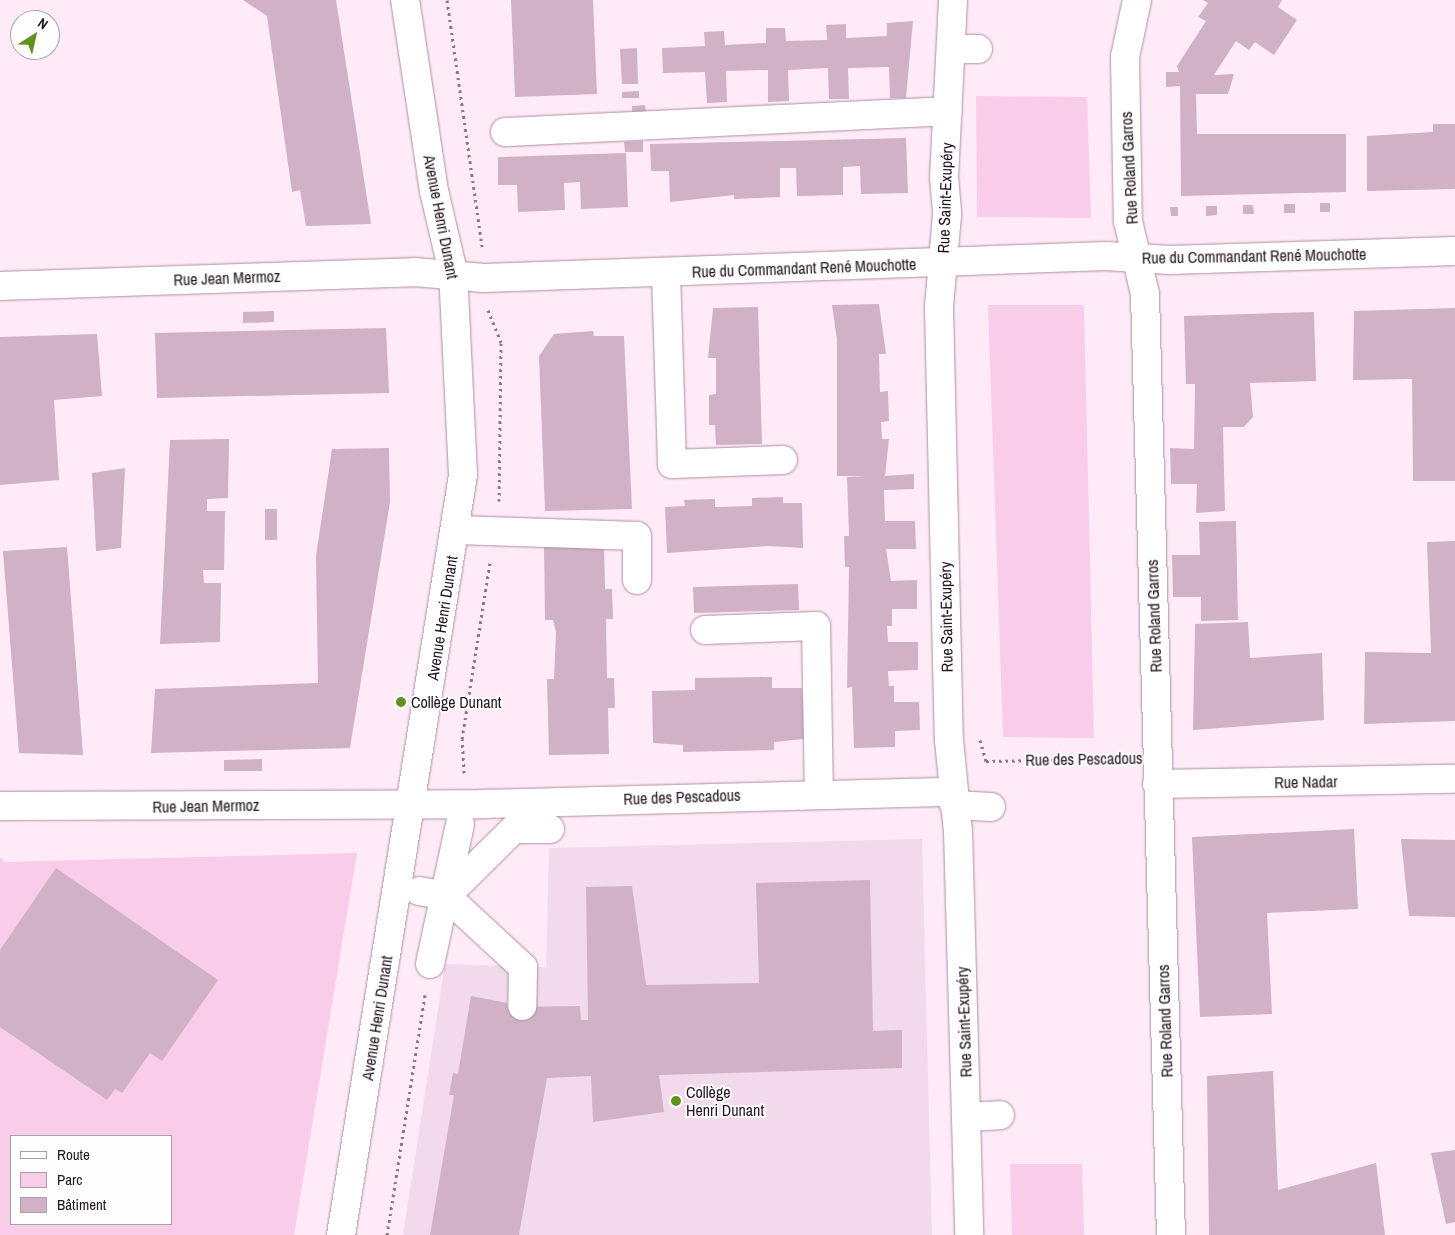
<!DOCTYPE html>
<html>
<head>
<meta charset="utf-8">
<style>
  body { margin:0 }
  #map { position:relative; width:1455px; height:1235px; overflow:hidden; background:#ffebf7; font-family:"Archivo Narrow",sans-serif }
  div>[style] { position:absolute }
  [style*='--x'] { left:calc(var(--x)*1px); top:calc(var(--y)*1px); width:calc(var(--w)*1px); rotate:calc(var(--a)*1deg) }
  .built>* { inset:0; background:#f2daea }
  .green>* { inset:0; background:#f9cce9 }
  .building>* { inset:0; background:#d0b1c5 }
  .path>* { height:3px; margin-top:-1.5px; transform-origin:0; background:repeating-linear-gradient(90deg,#887882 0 2.5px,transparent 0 6.5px) }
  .roads { filter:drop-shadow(0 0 1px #ae8fa3) drop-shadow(0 0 1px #ae8fa3) }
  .minor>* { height:28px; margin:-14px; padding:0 14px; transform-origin:14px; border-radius:14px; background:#fff }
  .dots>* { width:14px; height:14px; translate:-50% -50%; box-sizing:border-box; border:2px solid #fefefe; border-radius:50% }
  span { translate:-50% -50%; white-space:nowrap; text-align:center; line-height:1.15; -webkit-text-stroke:4px #fefefe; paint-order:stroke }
  .street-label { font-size:16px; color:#22161e }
  .poi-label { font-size:16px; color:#22161e }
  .left { translate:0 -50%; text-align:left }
  .legend { position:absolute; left:10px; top:1135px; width:162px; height:90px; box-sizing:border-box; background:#fefefe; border:1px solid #a6a1a4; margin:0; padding:6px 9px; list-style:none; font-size:15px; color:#22161e }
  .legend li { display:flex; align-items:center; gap:10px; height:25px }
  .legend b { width:25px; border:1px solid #a6a1a4 }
  .north { position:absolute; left:10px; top:10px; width:50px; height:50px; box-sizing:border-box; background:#fefefe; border:1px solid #a6a1a4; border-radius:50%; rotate:35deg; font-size:14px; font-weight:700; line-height:20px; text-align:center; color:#22161e }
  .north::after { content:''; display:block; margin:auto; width:18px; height:22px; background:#628f22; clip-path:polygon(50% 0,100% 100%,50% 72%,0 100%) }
</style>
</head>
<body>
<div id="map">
  <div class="built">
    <div style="clip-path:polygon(922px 839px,932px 1235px,403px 1235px,445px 964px,546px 967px,549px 848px)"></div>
  </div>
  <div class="green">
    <div style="clip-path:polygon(976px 96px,1087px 97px,1091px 218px,977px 217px)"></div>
    <div style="clip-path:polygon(988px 305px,1084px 305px,1094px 738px,1003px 737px)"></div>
    <div style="clip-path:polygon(evenodd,357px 853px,294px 1235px,0 1235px,0 857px,5px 862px,357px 853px,11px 1136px,171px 1136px,171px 1224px,11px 1224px,11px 1136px)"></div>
    <div style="clip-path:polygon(1010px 1164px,1082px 1164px,1084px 1235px,1012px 1235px)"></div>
  </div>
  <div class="building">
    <div style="clip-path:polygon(243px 0,336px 0,371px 224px,306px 226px,300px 190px,292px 192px,267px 16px)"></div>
    <div style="clip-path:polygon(511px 0,593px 0,597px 94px,515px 97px)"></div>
    <div style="clip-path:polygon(1203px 0,1282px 0,1278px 7px,1297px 20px,1274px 55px,1255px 42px,1249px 50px,1236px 41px,1214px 75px,1234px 74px,1228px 94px,1196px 94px,1197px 134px,1346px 134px,1346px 192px,1181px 196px,1180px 86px,1166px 87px,1166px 72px,1179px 72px,1177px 66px,1206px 21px,1198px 17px,1208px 3px)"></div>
    <div style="clip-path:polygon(913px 21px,906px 98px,890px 98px,889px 67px,848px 68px,849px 99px,829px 99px,828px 68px,788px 70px,789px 101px,768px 102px,768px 70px,726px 71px,727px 102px,707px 103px,705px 72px,663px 73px,662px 48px,705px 46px,704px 32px,724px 31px,725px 45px,766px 43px,766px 28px,785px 28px,786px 41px,827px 40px,826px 25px,846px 24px,846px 38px,887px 36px,887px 23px)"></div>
    <div style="clip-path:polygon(637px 48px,638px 84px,622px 84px,620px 49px)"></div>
    <div style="clip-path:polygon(639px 91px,639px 98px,622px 98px,622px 92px)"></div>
    <div style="clip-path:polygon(645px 105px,646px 113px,632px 114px,632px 106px)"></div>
    <div style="clip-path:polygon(1433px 124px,1455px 124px,1455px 189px,1367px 191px,1367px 136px,1433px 132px)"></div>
    <div style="clip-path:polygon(906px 138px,908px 193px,861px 194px,860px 166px,843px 167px,843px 195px,797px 196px,796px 168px,780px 168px,780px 197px,734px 199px,734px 195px,670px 202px,669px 171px,651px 171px,650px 144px)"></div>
    <div style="clip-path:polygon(643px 141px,643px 152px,625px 152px,624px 142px)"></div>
    <div style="clip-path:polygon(626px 153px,628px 207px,581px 209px,580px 182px,564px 183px,565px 210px,518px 212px,517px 185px,498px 185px,498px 157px)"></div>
    <div style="clip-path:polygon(1320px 203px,1330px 203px,1330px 212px,1320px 212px)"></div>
    <div style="clip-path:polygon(1284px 204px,1295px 204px,1295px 213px,1284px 213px)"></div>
    <div style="clip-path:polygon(1243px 205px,1253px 205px,1254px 214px,1243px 214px)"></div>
    <div style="clip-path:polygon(1206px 206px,1217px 206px,1217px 215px,1206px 216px)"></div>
    <div style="clip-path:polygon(1170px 207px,1178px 207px,1178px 216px,1171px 216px)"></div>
    <div style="clip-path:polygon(879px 304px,886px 354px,879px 354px,880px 392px,888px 391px,889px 421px,881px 422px,882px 439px,889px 439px,885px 476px,914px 474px,914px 489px,884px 490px,885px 521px,915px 521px,916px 549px,886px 549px,891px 581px,917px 580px,917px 609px,892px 609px,892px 626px,887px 626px,888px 642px,918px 642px,918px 670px,888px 671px,889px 686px,894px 686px,894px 702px,919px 702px,920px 730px,895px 731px,895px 747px,854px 748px,852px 687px,847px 688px,849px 567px,845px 567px,844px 536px,849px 536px,847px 477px,867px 476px,837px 476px,837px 340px,832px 305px)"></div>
    <div style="clip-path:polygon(758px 307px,762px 444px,716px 445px,715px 425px,709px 425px,709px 395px,716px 394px,716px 358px,708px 358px,713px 308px)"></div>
    <div style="clip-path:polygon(1455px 308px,1455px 481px,1413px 481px,1412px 379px,1353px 380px,1354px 311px)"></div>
    <div style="clip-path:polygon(274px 311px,274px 322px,243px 323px,243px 312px)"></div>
    <div style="clip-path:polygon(1314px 312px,1316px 381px,1250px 383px,1253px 417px,1244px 427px,1223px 427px,1225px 511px,1196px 513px,1197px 484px,1171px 484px,1170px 448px,1194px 449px,1195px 384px,1186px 384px,1184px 316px)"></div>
    <div style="clip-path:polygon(386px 328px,389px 393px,157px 398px,155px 333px)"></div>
    <div style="clip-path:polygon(593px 331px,594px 336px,624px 336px,632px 509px,545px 511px,539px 356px,554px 334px)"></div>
    <div style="clip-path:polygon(97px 334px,102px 396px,54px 400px,59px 480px,0 485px,0 337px)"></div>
    <div style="clip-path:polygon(229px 439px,228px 498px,207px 499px,207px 511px,225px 511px,224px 570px,203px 570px,204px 583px,221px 583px,220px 642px,160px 644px,170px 440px)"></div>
    <div style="clip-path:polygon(389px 448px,390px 502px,350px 748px,151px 753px,155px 689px,318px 683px,316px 556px,332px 449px)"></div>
    <div style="clip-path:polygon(125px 468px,121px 548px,96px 551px,92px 473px)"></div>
    <div style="clip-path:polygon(783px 497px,783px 503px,802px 503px,803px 548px,768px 546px,667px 553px,665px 507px,685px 506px,684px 500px,715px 499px,715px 507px,752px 506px,752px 498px)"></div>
    <div style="clip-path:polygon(265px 509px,277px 509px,277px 540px,265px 540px)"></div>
    <div style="clip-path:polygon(1236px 521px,1238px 620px,1201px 621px,1201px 597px,1173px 597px,1172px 555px,1200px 555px,1199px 522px)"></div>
    <div style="clip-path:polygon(1455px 541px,1455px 721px,1364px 724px,1365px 652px,1431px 653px,1427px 542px)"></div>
    <div style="clip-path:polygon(604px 543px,605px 589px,612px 589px,613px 619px,606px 619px,607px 678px,614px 678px,615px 708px,608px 708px,609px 754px,549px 755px,547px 679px,554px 679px,556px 632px,553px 620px,545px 620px,544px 545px)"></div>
    <div style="clip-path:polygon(67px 547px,83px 755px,19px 753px,3px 551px)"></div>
    <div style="clip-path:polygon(798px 584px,799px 610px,694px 613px,693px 587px)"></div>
    <div style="clip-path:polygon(1248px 622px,1250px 658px,1322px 653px,1324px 720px,1193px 730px,1195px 624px)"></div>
    <div style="clip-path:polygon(772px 677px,772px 688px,802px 688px,804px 739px,774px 742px,774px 750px,728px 751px,683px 752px,683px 745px,653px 743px,652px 691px,695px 690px,695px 678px)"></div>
    <div style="clip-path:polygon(262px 759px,262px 771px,224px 771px,224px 760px)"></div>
    <div style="clip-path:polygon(1354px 829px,1358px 909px,1267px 913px,1272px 1014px,1200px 1017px,1192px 837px)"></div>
    <div style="clip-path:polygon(1401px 839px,1455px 840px,1455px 917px,1409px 916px)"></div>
    <div style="clip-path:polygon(56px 868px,218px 980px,162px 1061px,150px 1053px,122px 1093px,115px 1089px,107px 1100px,0 1027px,0 950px)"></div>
    <div style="clip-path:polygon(870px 880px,873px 1031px,902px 1030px,902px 1068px,659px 1075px,664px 1112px,593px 1122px,591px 1076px,547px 1078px,519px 1235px,430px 1235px,454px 1095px,449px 1095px,453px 1073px,458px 1074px,471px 996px,507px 1003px,507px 1007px,580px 1006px,581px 1020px,588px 1020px,586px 887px,632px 886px,646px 985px,759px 983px,756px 883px)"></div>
    <div style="clip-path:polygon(1273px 1071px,1278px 1190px,1376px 1163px,1385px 1235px,1209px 1235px,1207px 1076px)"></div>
    <div style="clip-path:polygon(1455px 1150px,1455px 1222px,1446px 1224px,1431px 1153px)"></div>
  </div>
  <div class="path">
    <div style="--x:447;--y:0;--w:249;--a:81.9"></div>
    <div style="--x:488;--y:310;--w:35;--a:68"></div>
    <div style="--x:501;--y:343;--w:158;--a:90.7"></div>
    <div style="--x:980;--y:740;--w:22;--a:74"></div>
    <div style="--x:986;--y:761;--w:142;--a:-0.8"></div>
    <div style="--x:464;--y:773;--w:34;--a:-93"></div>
    <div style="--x:462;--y:739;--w:179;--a:-81"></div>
    <div style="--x:387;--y:1235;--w:244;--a:-81"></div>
  </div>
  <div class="roads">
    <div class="minor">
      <div style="--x:953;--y:0;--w:177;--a:92.9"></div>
      <div style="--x:944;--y:177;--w:38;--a:85"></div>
      <div style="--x:947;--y:215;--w:92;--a:95"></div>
      <div style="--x:939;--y:307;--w:433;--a:88.7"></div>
      <div style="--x:949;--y:740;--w:91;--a:84.4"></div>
      <div style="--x:958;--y:831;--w:404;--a:88.4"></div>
      <div style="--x:1137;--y:0;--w:58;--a:101.9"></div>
      <div style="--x:1125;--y:57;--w:164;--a:89"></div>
      <div style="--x:1128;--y:221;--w:75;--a:76.9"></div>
      <div style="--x:1145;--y:294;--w:941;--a:88.42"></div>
      <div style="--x:951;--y:49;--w:27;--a:0"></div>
      <div style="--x:505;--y:132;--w:443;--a:-2.7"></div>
      <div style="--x:666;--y:272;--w:192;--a:88.2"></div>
      <div style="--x:672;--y:464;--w:111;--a:-2.1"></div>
      <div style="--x:0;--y:286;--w:414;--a:-1.9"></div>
      <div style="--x:414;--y:272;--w:70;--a:4.9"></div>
      <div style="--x:484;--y:278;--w:622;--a:-2.03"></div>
      <div style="--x:1106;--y:256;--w:64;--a:3.6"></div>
      <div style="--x:1170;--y:260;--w:285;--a:-1.8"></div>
      <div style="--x:457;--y:530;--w:180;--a:1.9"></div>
      <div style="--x:637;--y:536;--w:44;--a:90"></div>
      <div style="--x:705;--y:630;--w:111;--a:-2.1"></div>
      <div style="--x:816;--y:626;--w:167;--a:89"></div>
      <div style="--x:1157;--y:784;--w:298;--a:-1"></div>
      <div style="--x:954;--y:805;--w:37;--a:3"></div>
      <div style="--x:0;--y:806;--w:482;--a:-0.2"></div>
      <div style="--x:482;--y:804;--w:470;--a:-1.5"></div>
      <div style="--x:419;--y:891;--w:27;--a:10"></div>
      <div style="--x:446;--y:896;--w:105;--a:42.7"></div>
      <div style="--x:523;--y:967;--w:39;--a:91"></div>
      <div style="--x:446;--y:896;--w:95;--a:-44.6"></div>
      <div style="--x:514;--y:829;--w:36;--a:0"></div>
      <div style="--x:430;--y:964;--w:143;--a:-77.9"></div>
      <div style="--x:966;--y:1117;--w:34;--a:-3"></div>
      <div style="--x:341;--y:1235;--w:770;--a:-80.88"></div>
      <div style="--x:463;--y:475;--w:203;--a:-92.8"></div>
      <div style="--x:453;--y:272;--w:83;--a:-103.2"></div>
      <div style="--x:434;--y:191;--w:193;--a:-98.6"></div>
    </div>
  </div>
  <div class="dots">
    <div style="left:401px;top:702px;background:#628f22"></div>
    <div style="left:676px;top:1101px;background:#628f22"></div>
  </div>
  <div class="street-label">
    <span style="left:1129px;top:168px;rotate:-93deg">Rue Roland Garros</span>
    <span style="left:945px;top:198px;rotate:-88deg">Rue Saint-Exupéry</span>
    <span style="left:441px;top:217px;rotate:79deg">Avenue Henri Dunant</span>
    <span style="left:1254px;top:256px;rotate:-1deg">Rue du Commandant René Mouchotte</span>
    <span style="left:804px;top:268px;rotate:-2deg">Rue du Commandant René Mouchotte</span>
    <span style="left:227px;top:278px;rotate:-2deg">Rue Jean Mermoz</span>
    <span style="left:1154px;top:616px;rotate:-92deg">Rue Roland Garros</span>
    <span style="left:946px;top:617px;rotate:-91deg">Rue Saint-Exupéry</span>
    <span style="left:442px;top:618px;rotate:-81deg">Avenue Henri Dunant</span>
    <span style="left:1084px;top:759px;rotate:-1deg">Rue des Pescadous</span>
    <span style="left:1306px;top:782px;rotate:-1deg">Rue Nadar</span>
    <span style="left:682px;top:797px;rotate:-2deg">Rue des Pescadous</span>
    <span style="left:206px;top:806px;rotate:-1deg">Rue Jean Mermoz</span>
    <span style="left:377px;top:1018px;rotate:-81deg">Avenue Henri Dunant</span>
    <span style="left:1165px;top:1021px;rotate:-92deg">Rue Roland Garros</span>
    <span style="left:964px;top:1022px;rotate:-92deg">Rue Saint-Exupéry</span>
  </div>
  <div class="poi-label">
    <span class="left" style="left:411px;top:702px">Collège Dunant</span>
    <span class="left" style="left:686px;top:1101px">Collège<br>Henri Dunant</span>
  </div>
  <ul class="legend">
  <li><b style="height:6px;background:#fff"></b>Route</li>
  <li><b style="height:14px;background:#f9cce9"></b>Parc</li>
  <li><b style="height:14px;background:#d0b1c5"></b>Bâtiment</li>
  </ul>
  <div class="north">N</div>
</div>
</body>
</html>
